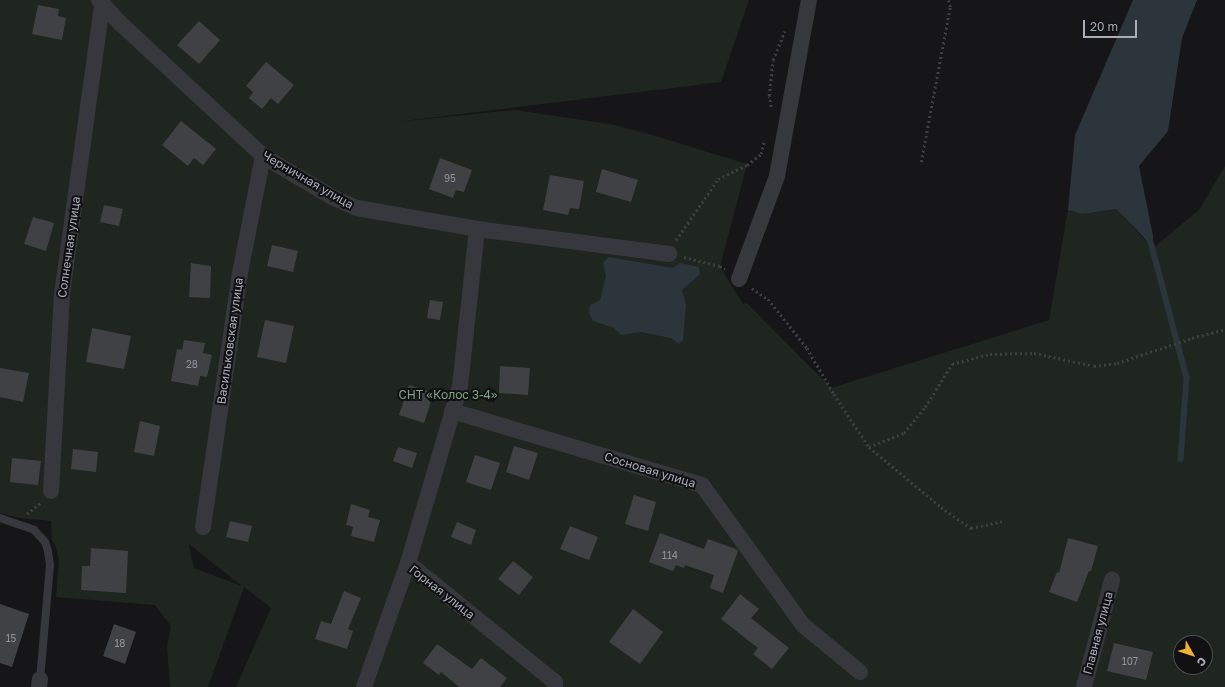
<!DOCTYPE html>
<html>
<head>
<meta charset="utf-8">
<style>
  body { margin:0 }
  #map { position:relative; width:1225px; height:687px; overflow:hidden; background:#161618; font-family:"Golos Text",sans-serif }
  div>[style] { position:absolute }
  [style*='--x'] { left:calc(var(--x)*1px); top:calc(var(--y)*1px); width:calc(var(--w)*1px); rotate:calc(var(--a)*1deg) }
  .green>* { inset:0; background:#1e261f }
  .water>* { inset:0; background:#2c353c }
  .stream>* { height:5.5px; margin:-2.75px; padding:0 2.75px; transform-origin:2.75px; border-radius:2.75px; background:#2c353c }
  .building>* { inset:0; background:#404145 }
  .path>* { height:2.5px; margin-top:-1.25px; transform-origin:0; background:repeating-linear-gradient(90deg,#3d3f44 0 2px,transparent 0 5px) }
  .service>* { height:8px; margin:-4px; padding:0 4px; transform-origin:4px; border-radius:4px; background:#37383d }
  .minor>* { height:16px; margin:-8px; padding:0 8px; transform-origin:8px; border-radius:8px; background:#37383d }
  span { translate:-50% -50%; white-space:nowrap; text-align:center; line-height:1.15; -webkit-text-stroke:4px #111113; paint-order:stroke }
  .number-label { font-size:10px; color:#8e929b }
  .number-label span { -webkit-text-stroke-width:0 }
  .street-label { font-size:12px; color:#a8adb8 }
  .park-label { font-size:12px; color:#7fa381 }
  .north { position:absolute; left:1173px; top:635px; width:40px; height:40px; box-sizing:border-box; background:#111113; border:1px solid #4d4f55; border-radius:50%; rotate:129deg; font-size:11px; font-weight:700; line-height:16px; text-align:center; color:#a8adb8 }
  .north::after { content:''; display:block; margin:auto; width:14px; height:18px; background:#f2b134; clip-path:polygon(50% 0,100% 100%,50% 72%,0 100%) }
  .scale { position:absolute; left:1083px; top:20px; width:54px; height:18px; box-sizing:border-box; border:2px solid #a8adb8; border-top:0; padding-left:5px; font-size:12px; line-height:14px; white-space:nowrap; color:#a8adb8; -webkit-text-stroke:3px #111113; paint-order:stroke }
</style>
</head>
<body>
<div id="map">
  <div class="green">
    <div style="clip-path:polygon(evenodd,0 0,749px 0,721px 82px,395px 122px,515px 110px,610px 124px,649px 134px,747px 164px,720px 267px,743px 304px,747px 303px,831px 388px,1049px 320px,1068px 210px,1082px 214px,1116px 209px,1153px 248px,1199px 210px,1225px 166px,1225px 687px,236px 687px,271px 608px,244px 587px,208px 687px,170px 687px,167px 647px,171px 626px,155px 605px,56px 597px,59px 561px,57px 550px,52px 540px,51px 521px,19px 518px,0 513px,0 0,189px 545px,190px 545px,242px 586px,194px 568px,189px 545px,0 0,1181px 643px,1205px 643px,1205px 667px,1181px 667px,1181px 643px)"></div>
  </div>
  <div class="water">
    <div style="clip-path:polygon(1133px 0,1197px 0,1182px 38px,1168px 131px,1139px 166px,1153px 236px,1153px 248px,1138px 231px,1116px 209px,1082px 214px,1068px 210px,1075px 135px)"></div>
    <div style="clip-path:polygon(609px 257px,673px 268px,680px 263px,699px 267px,700px 274px,682px 290px,686px 305px,683px 340px,679px 344px,671px 338px,641px 332px,621px 335px,614px 328px,593px 321px,589px 313px,590px 305px,600px 300px,606px 276px,603px 263px)"></div>
  </div>
  <div class="stream">
    <div style="--x:1151;--y:242;--w:141;--a:75.2"></div>
    <div style="--x:1187;--y:378;--w:81;--a:94.2"></div>
  </div>
  <div class="building">
    <div style="clip-path:polygon(38px 5px,59px 9px,58px 16px,66px 18px,62px 40px,32px 34px)"></div>
    <div style="clip-path:polygon(199px 21px,220px 40px,199px 64px,177px 45px)"></div>
    <div style="clip-path:polygon(266px 62px,294px 85px,278px 104px,271px 98px,262px 109px,249px 98px,253px 92px,246px 86px)"></div>
    <div style="clip-path:polygon(181px 121px,216px 149px,203px 165px,194px 158px,188px 166px,162px 145px)"></div>
    <div style="clip-path:polygon(440px 158px,472px 170px,464px 192px,456px 190px,453px 198px,429px 189px)"></div>
    <div style="clip-path:polygon(602px 169px,638px 180px,631px 202px,596px 192px)"></div>
    <div style="clip-path:polygon(550px 175px,584px 181px,579px 209px,570px 208px,568px 215px,543px 210px)"></div>
    <div style="clip-path:polygon(104px 205px,123px 209px,119px 226px,100px 222px)"></div>
    <div style="clip-path:polygon(33px 217px,54px 223px,46px 251px,24px 244px)"></div>
    <div style="clip-path:polygon(272px 245px,298px 251px,293px 272px,267px 266px)"></div>
    <div style="clip-path:polygon(191px 263px,211px 266px,210px 298px,189px 297px)"></div>
    <div style="clip-path:polygon(430px 300px,443px 302px,440px 320px,427px 318px)"></div>
    <div style="clip-path:polygon(265px 320px,294px 326px,286px 363px,257px 357px)"></div>
    <div style="clip-path:polygon(92px 328px,131px 336px,124px 369px,86px 362px)"></div>
    <div style="clip-path:polygon(184px 340px,205px 343px,203px 353px,212px 355px,207px 377px,200px 376px,198px 386px,171px 381px,177px 349px,182px 350px)"></div>
    <div style="clip-path:polygon(500px 366px,530px 368px,528px 395px,499px 393px)"></div>
    <div style="clip-path:polygon(0 368px,29px 373px,23px 402px,0 397px)"></div>
    <div style="clip-path:polygon(409px 385px,434px 393px,424px 423px,399px 415px)"></div>
    <div style="clip-path:polygon(140px 421px,160px 426px,154px 456px,134px 452px)"></div>
    <div style="clip-path:polygon(514px 446px,538px 453px,529px 480px,506px 472px)"></div>
    <div style="clip-path:polygon(398px 447px,417px 453px,412px 468px,393px 461px)"></div>
    <div style="clip-path:polygon(73px 449px,98px 452px,96px 472px,71px 469px)"></div>
    <div style="clip-path:polygon(475px 455px,500px 463px,491px 490px,466px 482px)"></div>
    <div style="clip-path:polygon(12px 458px,41px 461px,38px 485px,10px 482px)"></div>
    <div style="clip-path:polygon(634px 495px,656px 502px,648px 531px,625px 524px)"></div>
    <div style="clip-path:polygon(351px 504px,370px 510px,368px 517px,380px 520px,374px 542px,351px 536px,353px 527px,346px 525px)"></div>
    <div style="clip-path:polygon(230px 521px,252px 526px,248px 542px,226px 537px)"></div>
    <div style="clip-path:polygon(457px 522px,476px 530px,471px 545px,451px 537px)"></div>
    <div style="clip-path:polygon(570px 526px,598px 537px,589px 560px,560px 549px)"></div>
    <div style="clip-path:polygon(660px 533px,704px 549px,708px 539px,736px 549px,738px 551px,723px 593px,710px 588px,714px 575px,685px 565px,684px 568px,676px 565px,673px 571px,649px 562px)"></div>
    <div style="clip-path:polygon(1068px 538px,1098px 546px,1091px 571px,1089px 571px,1077px 602px,1049px 592px,1057px 572px,1059px 573px)"></div>
    <div style="clip-path:polygon(91px 548px,128px 551px,126px 593px,81px 590px,82px 566px,90px 566px)"></div>
    <div style="clip-path:polygon(513px 561px,533px 577px,519px 595px,498px 579px)"></div>
    <div style="clip-path:polygon(344px 591px,361px 598px,348px 629px,353px 631px,347px 649px,315px 639px,321px 621px,331px 624px)"></div>
    <div style="clip-path:polygon(740px 594px,759px 609px,751px 618px,789px 648px,772px 669px,753px 654px,758px 648px,721px 619px)"></div>
    <div style="clip-path:polygon(0 604px,29px 614px,12px 667px,0 663px)"></div>
    <div style="clip-path:polygon(633px 609px,663px 632px,640px 664px,609px 642px)"></div>
    <div style="clip-path:polygon(114px 624px,136px 632px,125px 664px,103px 656px)"></div>
    <div style="clip-path:polygon(1114px 643px,1153px 652px,1146px 680px,1107px 671px)"></div>
    <div style="clip-path:polygon(437px 644px,472px 669px,481px 658px,507px 678px,500px 687px,459px 687px,441px 672px,439px 675px,423px 663px)"></div>
  </div>
  <div class="path">
    <div style="--x:771;--y:107;--w:11;--a:-100"></div>
    <div style="--x:769;--y:96;--w:36;--a:-84"></div>
    <div style="--x:773;--y:60;--w:31;--a:-68"></div>
    <div style="--x:921;--y:162;--w:158;--a:-79.4"></div>
    <div style="--x:950;--y:7;--w:7;--a:-106"></div>
    <div style="--x:676;--y:240;--w:74;--a:-55.5"></div>
    <div style="--x:718;--y:179;--w:32;--a:-26"></div>
    <div style="--x:747;--y:165;--w:18;--a:-38"></div>
    <div style="--x:761;--y:154;--w:13;--a:-77"></div>
    <div style="--x:684;--y:257;--w:37;--a:14"></div>
    <div style="--x:720;--y:266;--w:6;--a:31"></div>
    <div style="--x:752;--y:288;--w:19;--a:35"></div>
    <div style="--x:768;--y:299;--w:63;--a:51.5"></div>
    <div style="--x:807;--y:348;--w:53;--a:59.6"></div>
    <div style="--x:834;--y:394;--w:64;--a:56.6"></div>
    <div style="--x:869;--y:447;--w:94;--a:39.8"></div>
    <div style="--x:941;--y:507;--w:37;--a:35"></div>
    <div style="--x:971;--y:528;--w:33;--a:-12"></div>
    <div style="--x:869;--y:447;--w:38;--a:-22"></div>
    <div style="--x:904;--y:433;--w:33;--a:-51"></div>
    <div style="--x:925;--y:407;--w:51;--a:-57.9"></div>
    <div style="--x:952;--y:364;--w:39;--a:-15"></div>
    <div style="--x:990;--y:354;--w:44;--a:-1.3"></div>
    <div style="--x:1034;--y:353;--w:61;--a:12.2"></div>
    <div style="--x:1094;--y:366;--w:23;--a:-7"></div>
    <div style="--x:1117;--y:363;--w:79;--a:-18.4"></div>
    <div style="--x:1192;--y:338;--w:34;--a:-15"></div>
    <div style="--x:27;--y:514;--w:17;--a:-40"></div>
  </div>
  <div class="service">
    <div style="--x:0;--y:518;--w:36;--a:19"></div>
    <div style="--x:34;--y:530;--w:16;--a:47"></div>
    <div style="--x:45;--y:542;--w:9;--a:72"></div>
    <div style="--x:48;--y:551;--w:14;--a:82"></div>
    <div style="--x:50;--y:565;--w:114;--a:95"></div>
  </div>
  <div class="minor">
    <div style="--x:99;--y:0;--w:30;--a:48"></div>
    <div style="--x:119;--y:22;--w:197;--a:42.9"></div>
    <div style="--x:263;--y:156;--w:80;--a:30.7"></div>
    <div style="--x:332;--y:197;--w:27;--a:24"></div>
    <div style="--x:357;--y:208;--w:122;--a:9.9"></div>
    <div style="--x:477;--y:229;--w:194;--a:7.4"></div>
    <div style="--x:739;--y:279;--w:110;--a:-69.7"></div>
    <div style="--x:777;--y:176;--w:179;--a:-79.7"></div>
    <div style="--x:452;--y:411;--w:261;--a:16.5"></div>
    <div style="--x:702;--y:485;--w:173;--a:54.2"></div>
    <div style="--x:803;--y:625;--w:74;--a:39.5"></div>
    <div style="--x:51;--y:491;--w:197;--a:-86.8"></div>
    <div style="--x:62;--y:294;--w:292;--a:-82.1"></div>
    <div style="--x:203;--y:527;--w:257;--a:-81.7"></div>
    <div style="--x:240;--y:273;--w:119;--a:-78.9"></div>
    <div style="--x:408;--y:563;--w:184;--a:-73.6"></div>
    <div style="--x:460;--y:386;--w:158;--a:-83.8"></div>
    <div style="--x:39;--y:687;--w:8;--a:-83"></div>
    <div style="--x:364;--y:687;--w:132;--a:-70.5"></div>
    <div style="--x:408;--y:563;--w:189;--a:39"></div>
    <div style="--x:555;--y:682;--w:5;--a:90"></div>
    <div style="--x:1084;--y:687;--w:111;--a:-75.3"></div>
  </div>
  <div class="number-label">
    <span style="left:450px;top:179px">95</span>
    <span style="left:192px;top:365px">28</span>
    <span style="left:670px;top:556px">114</span>
    <span style="left:11px;top:639px">15</span>
    <span style="left:120px;top:644px">18</span>
    <span style="left:1130px;top:662px">107</span>
  </div>
  <div class="street-label">
    <span style="left:308px;top:180px;rotate:30deg">Черничная улица</span>
    <span style="left:69px;top:247px;rotate:-82deg">Солнечная улица</span>
    <span style="left:230px;top:341px;rotate:-82deg">Васильковская улица</span>
    <span style="left:650px;top:470px;rotate:17deg">Сосновая улица</span>
    <span style="left:442px;top:592px;rotate:38deg">Горная улица</span>
    <span style="left:1098px;top:633px;rotate:-75deg">Главная улица</span>
  </div>
  <div class="park-label">
    <span style="left:448px;top:395px">СНТ «Колос 3-4»</span>
  </div>
  <div class="north">С</div>
  <div class="scale">20 m</div>
</div>
</body>
</html>
